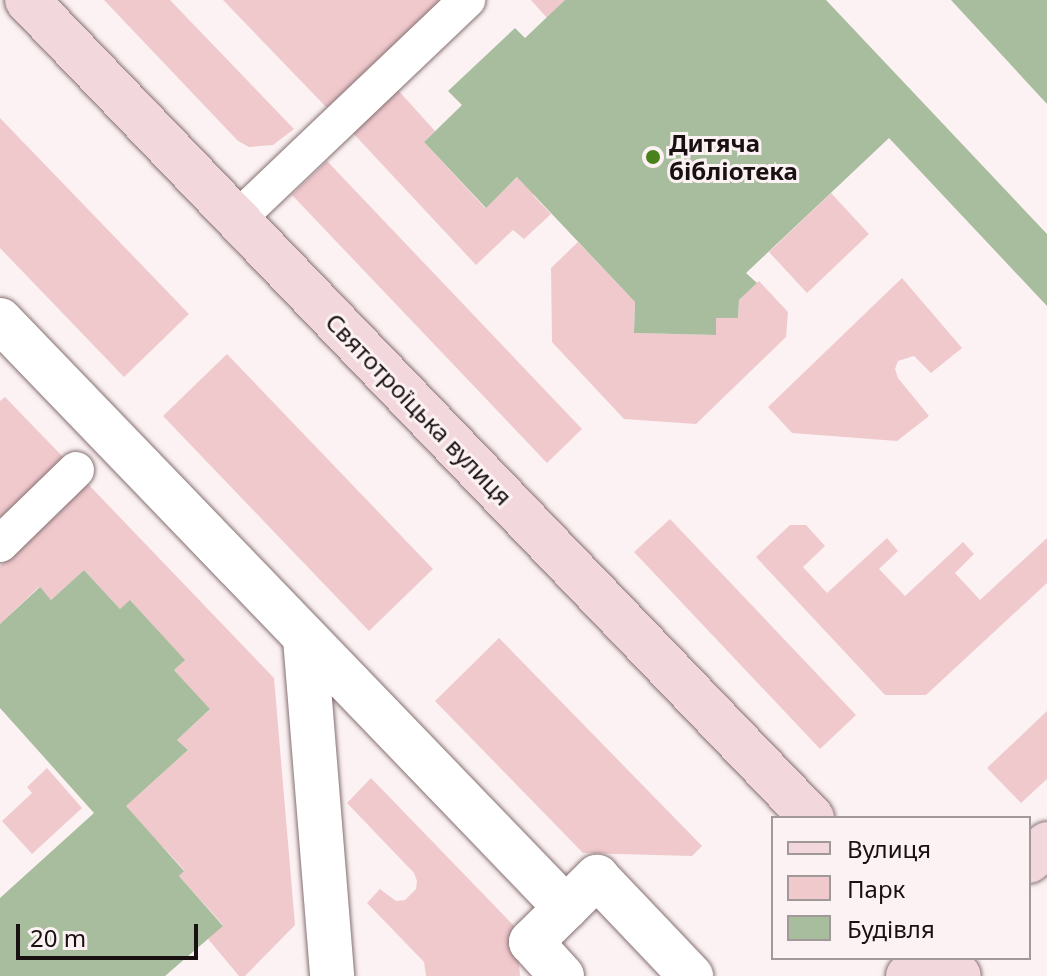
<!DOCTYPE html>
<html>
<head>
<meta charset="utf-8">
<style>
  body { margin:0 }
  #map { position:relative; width:1047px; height:976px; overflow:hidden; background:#fcf2f3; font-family:"Noto Sans",sans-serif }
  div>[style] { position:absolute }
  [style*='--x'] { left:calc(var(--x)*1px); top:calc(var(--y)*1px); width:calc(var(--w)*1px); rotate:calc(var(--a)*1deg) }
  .green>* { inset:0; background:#f0c9cd }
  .building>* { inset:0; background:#a8bd9d }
  .roads { filter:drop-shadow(0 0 2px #857072) drop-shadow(0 0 2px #857072) }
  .lane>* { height:36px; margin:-18px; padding:0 18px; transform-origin:18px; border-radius:18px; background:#fff }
  .street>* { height:44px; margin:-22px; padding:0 22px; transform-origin:22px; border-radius:22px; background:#fff }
  .secondary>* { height:44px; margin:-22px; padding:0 22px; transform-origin:22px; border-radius:22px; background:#f2d8dc }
  .dots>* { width:22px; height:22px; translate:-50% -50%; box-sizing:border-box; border:4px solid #fcf2f3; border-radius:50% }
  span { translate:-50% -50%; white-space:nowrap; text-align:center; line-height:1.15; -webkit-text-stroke:6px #fcf2f3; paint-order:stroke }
  .poi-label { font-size:24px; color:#181011; font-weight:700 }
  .left { translate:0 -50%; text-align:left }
  .street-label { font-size:24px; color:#181011 }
  .legend { position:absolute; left:771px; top:816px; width:260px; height:144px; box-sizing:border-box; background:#fcf2f3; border:2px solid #a19899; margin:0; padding:10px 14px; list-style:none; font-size:24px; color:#181011 }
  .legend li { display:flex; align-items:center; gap:16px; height:40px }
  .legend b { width:40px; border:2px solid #a19899 }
  .scale { position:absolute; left:16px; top:924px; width:182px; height:36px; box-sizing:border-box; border:4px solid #181011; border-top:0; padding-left:10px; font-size:24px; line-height:28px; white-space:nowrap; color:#181011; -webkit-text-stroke:6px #fcf2f3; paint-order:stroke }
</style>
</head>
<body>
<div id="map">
  <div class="green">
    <div style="clip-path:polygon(104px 0,170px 0,294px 129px,273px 145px,249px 147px,238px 141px)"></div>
    <div style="clip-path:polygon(223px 0,442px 0,327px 108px)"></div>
    <div style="clip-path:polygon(531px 0,565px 0,547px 18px)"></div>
    <div style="clip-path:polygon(396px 88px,435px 131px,424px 142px,485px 208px,523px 172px,539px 189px,533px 195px,551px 214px,524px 239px,513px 230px,476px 265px,351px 131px)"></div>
    <div style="clip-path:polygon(0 118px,189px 314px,124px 377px,0 248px)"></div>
    <div style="clip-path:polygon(327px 161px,582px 429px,547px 463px,292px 195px)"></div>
    <div style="clip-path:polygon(831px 193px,869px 234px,807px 293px,769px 252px)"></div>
    <div style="clip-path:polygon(578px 242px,635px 302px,634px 333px,715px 335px,716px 318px,738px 318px,739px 300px,759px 281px,788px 312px,786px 337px,696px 424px,624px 419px,552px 342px,551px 268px)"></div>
    <div style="clip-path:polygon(902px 278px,962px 348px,931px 373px,914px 356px,898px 361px,895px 369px,898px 378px,929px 416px,897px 441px,792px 433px,768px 407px)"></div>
    <div style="clip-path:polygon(227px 354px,433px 569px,369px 631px,163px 416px)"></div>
    <div style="clip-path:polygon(5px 397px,65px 459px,0 522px,0 401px)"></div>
    <div style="clip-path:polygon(86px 482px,274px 678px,295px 925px,245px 976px,239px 976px,208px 939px,223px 925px,179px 876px,184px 870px,164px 848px,94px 813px,138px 795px,188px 750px,177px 740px,210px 709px,174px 670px,184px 660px,131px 601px,120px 609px,84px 570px,51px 600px,39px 587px,0 624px,0 566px)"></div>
    <div style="clip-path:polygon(670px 519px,856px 715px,820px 749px,634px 552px)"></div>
    <div style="clip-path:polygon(790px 525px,806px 525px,825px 546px,803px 567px,827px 593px,887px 538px,898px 551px,879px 569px,905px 596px,963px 542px,974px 554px,955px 573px,980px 600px,1047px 538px,1047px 583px,926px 695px,885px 695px,756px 557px)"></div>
    <div style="clip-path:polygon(499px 638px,702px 846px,692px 856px,583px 853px,435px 701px)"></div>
    <div style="clip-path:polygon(1047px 711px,1047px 779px,1021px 803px,987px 768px)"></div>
    <div style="clip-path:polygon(47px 768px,82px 808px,32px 854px,2px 821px,32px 793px,27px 787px)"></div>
    <div style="clip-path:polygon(371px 778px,516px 928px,520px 976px,426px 976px,424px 962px,367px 903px,380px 889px,396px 901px,405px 900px,416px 889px,417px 881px,414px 873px,347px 803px)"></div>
  </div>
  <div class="building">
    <div style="clip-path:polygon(565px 0,826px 0,1047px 234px,1047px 306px,889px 138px,746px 273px,757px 283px,739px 300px,738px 318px,716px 318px,716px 335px,634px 333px,635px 302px,517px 177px,486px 208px,424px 142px,462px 105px,448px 91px,515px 28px,525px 38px)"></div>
    <div style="clip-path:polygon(951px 0,1047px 0,1047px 104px)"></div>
    <div style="clip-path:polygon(84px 570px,120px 609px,130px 600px,185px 660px,174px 670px,210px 709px,177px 740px,188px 750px,126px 806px,184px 871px,179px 876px,223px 926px,165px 976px,0 976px,0 898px,94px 813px,0 708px,0 624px,40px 587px,51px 600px)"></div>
  </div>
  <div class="roads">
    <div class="lane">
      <div style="--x:237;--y:219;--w:318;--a:-43.6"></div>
      <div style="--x:0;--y:544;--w:106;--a:-44.2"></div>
    </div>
    <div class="street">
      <div style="--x:0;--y:320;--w:816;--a:46.09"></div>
      <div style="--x:305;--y:638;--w:339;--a:85.4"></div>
      <div style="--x:562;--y:976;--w:46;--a:-132.4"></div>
      <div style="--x:531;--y:942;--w:93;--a:-44.6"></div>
      <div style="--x:597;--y:877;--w:137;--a:46.5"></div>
    </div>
    <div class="secondary">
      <div style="--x:27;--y:0;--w:1134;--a:46.18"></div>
      <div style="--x:1029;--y:861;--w:25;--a:-43"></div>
      <div style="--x:941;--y:958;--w:25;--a:45"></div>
      <div style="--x:908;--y:976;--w:26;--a:-43"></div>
    </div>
  </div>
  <div class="dots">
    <div style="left:653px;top:157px;background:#49821d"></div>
  </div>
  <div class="poi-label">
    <span class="left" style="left:669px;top:157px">Дитяча<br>бібліотека</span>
  </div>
  <div class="street-label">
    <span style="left:419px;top:409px;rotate:46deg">Святотроїцька вулиця</span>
  </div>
  <ul class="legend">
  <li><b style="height:10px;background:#f2d8dc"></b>Вулиця</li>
  <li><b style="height:22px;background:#f0c9cd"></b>Парк</li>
  <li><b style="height:22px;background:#a8bd9d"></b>Будівля</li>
  </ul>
  <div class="scale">20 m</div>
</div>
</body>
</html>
